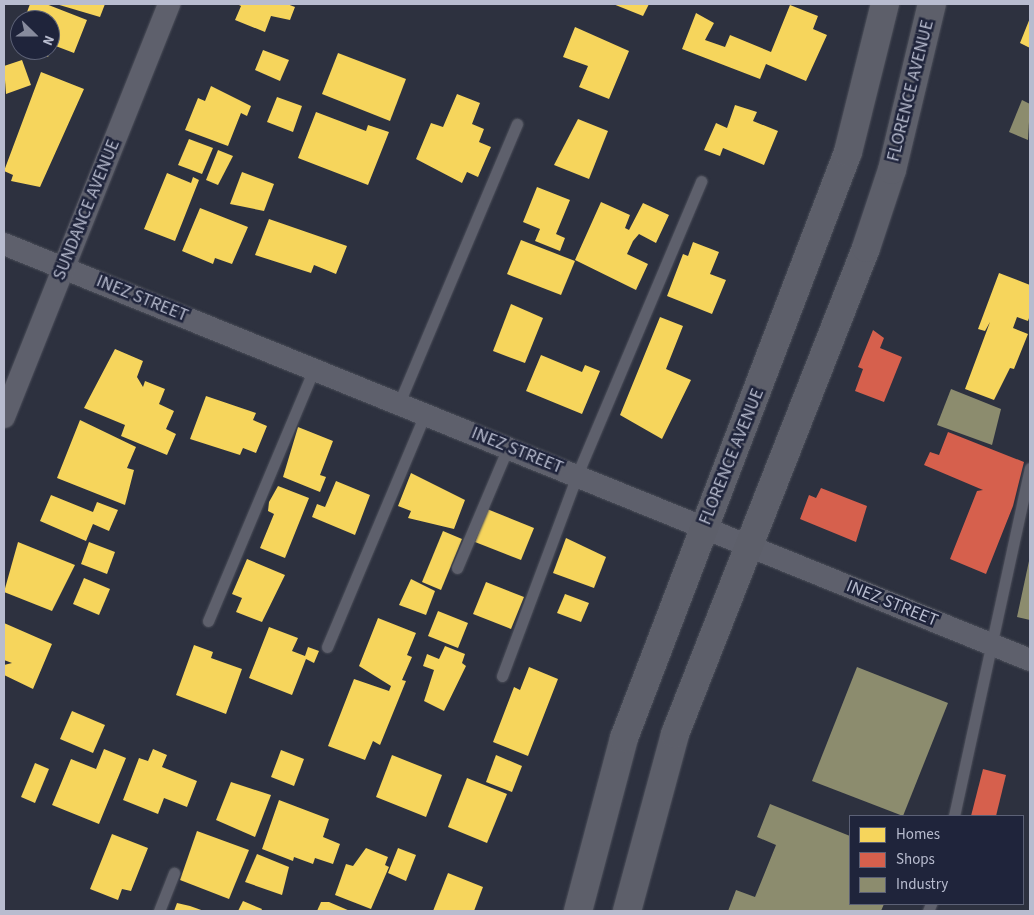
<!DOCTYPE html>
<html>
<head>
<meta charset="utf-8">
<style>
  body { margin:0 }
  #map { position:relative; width:1034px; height:915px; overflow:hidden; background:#2d313f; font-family:"Source Sans 3",sans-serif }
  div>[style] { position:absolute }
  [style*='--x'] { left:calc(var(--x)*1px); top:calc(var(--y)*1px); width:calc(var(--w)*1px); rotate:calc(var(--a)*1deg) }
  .homes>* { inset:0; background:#f6d55c }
  .shops>* { inset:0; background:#d6604d }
  .industry>* { inset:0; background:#8c8c6e }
  .roads { filter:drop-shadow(0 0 1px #4b4e59) drop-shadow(0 0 1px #4b4e59) }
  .service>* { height:11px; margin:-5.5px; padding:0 5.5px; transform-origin:5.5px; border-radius:5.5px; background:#5e606c }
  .minor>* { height:22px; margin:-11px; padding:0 11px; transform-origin:11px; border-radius:11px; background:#5e606c }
  .secondary>* { height:28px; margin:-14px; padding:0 14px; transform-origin:14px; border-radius:14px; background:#5d5f6a }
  span { translate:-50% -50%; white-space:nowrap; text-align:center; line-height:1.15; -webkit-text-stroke:5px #1f243b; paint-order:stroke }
  .street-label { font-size:18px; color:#b8bccf }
  .frame { position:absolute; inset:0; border:5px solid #b8bccf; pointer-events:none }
  .legend { position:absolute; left:849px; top:815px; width:175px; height:90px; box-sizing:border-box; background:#1f243b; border:1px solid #5c6176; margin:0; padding:6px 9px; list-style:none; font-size:15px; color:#b8bccf }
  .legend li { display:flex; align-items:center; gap:10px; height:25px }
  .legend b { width:25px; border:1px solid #5c6176 }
  .north { position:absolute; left:10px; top:10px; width:50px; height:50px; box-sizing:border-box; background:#1f243b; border:1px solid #5c6176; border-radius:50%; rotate:112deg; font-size:14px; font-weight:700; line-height:20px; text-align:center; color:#b8bccf }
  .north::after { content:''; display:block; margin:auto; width:18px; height:22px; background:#878b9d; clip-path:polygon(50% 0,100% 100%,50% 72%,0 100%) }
</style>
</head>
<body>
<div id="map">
  <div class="homes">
    <div style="clip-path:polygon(30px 4px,46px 4px,87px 20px,74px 53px,53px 45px,48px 57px,30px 50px,50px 50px,50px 20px,24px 20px)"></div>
    <div style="clip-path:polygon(56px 4px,105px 4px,100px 17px)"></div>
    <div style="clip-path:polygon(237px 4px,287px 4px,295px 7px,290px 20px,271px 16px,265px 32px,235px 20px,241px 6px)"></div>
    <div style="clip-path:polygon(613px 4px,649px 4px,643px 16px)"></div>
    <div style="clip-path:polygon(790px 5px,818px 16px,813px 29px,827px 35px,806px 81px,766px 64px,760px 79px,682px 49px,696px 13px,714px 23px,705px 40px,725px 47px,730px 35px,771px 52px)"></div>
    <div style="clip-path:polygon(1030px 18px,1030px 48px,1020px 43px)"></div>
    <div style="clip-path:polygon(575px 27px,629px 51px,609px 99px,579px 87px,588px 66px,563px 57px)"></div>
    <div style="clip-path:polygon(20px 29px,20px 46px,14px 44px)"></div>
    <div style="clip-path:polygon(263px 50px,289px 60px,280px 81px,255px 70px)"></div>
    <div style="clip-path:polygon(338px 53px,406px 79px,390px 121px,322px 94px)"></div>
    <div style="clip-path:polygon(22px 60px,31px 85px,6px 94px,4px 66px)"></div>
    <div style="clip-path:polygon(41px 72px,84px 89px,40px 187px,11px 181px,13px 175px,4px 171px)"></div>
    <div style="clip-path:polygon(211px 86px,251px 106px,247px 116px,241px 113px,228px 146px,185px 130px,198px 98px,205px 101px)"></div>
    <div style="clip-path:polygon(457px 94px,480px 103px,472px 124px,484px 129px,479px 142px,491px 147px,478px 177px,467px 172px,462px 183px,416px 159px,431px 123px,443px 127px)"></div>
    <div style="clip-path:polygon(277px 97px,302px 106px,293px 132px,267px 122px)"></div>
    <div style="clip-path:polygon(735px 105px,757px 112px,753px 121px,778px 131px,764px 165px,723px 148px,720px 156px,704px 150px,716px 123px,727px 128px)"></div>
    <div style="clip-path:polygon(316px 112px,366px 131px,368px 125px,389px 132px,368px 185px,298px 158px)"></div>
    <div style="clip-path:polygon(578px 119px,608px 131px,589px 179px,554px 165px)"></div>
    <div style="clip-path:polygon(189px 139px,213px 148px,202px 174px,178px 165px)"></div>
    <div style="clip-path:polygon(218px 150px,233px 156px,218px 185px,206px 180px)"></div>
    <div style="clip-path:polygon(242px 172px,274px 184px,264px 211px,230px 204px)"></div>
    <div style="clip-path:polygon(167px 173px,191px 183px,193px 177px,199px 180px,175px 241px,144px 229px)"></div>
    <div style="clip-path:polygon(537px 187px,570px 200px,556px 234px,565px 238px,560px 251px,535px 241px,540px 229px,523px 222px)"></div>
    <div style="clip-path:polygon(601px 202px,630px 215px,625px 228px,629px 230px,643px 203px,669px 215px,656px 243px,639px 234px,633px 241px,627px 254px,648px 264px,636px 290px,575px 260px)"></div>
    <div style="clip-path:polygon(200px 208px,248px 227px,232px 264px,215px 258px,213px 264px,182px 251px)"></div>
    <div style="clip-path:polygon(269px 219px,347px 246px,336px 274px,314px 265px,311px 273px,255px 255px)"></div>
    <div style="clip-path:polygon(521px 240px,575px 261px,561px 295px,507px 274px)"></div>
    <div style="clip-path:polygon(693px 242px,719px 252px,710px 274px,726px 280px,712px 314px,667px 296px,683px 254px,688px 256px)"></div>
    <div style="clip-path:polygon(999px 273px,1030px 285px,1030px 315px,1028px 321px,1017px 317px,1013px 328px,1028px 334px,1014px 369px,1010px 368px,994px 400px,965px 389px,990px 322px,985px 331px,978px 329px)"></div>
    <div style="clip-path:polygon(511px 304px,543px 318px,525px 363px,493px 351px)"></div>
    <div style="clip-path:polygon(660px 317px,683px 326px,666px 369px,691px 380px,662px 439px,620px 415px)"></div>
    <div style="clip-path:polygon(115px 349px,143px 361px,137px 377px,143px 387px,145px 381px,165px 389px,159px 404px,174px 411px,166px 429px,176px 434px,167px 455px,121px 436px,125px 425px,84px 408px)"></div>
    <div style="clip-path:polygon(541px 355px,582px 372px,585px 365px,600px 371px,582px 414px,526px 391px)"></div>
    <div style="clip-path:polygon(206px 396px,256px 413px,253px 420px,267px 426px,256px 453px,243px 448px,240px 455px,190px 439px)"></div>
    <div style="clip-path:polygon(80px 420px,136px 447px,127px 468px,134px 470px,125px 505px,57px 478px)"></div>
    <div style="clip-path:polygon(298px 427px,333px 441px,320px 475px,326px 477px,320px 492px,283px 477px)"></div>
    <div style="clip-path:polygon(411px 473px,465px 500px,454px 529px,408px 518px,411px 511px,398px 506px)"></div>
    <div style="clip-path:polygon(336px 481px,370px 495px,355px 535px,312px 517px,317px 504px,325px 507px)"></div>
    <div style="clip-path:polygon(278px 486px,309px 498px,285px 558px,260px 548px,274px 514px,268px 511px,269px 502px)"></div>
    <div style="clip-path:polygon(51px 495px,93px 512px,97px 502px,118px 510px,109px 531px,93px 524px,86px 541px,40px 521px)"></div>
    <div style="clip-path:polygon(487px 509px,534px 528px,521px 560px,475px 542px)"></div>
    <div style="clip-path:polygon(443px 531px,462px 539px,441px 590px,422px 582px)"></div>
    <div style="clip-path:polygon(566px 538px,606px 557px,594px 588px,553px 573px)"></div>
    <div style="clip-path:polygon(18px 542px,75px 565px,52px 611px,4px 592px)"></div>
    <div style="clip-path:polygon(89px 542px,115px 552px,107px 574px,81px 564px)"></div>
    <div style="clip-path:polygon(247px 559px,285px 575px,262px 622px,236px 612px,242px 598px,232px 594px)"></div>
    <div style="clip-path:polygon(84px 578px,110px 589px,99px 615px,73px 604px)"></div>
    <div style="clip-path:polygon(411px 579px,435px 591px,426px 615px,399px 605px)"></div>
    <div style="clip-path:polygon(486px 582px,524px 597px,511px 629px,473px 614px)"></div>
    <div style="clip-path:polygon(565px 594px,589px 603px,581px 622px,557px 613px)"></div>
    <div style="clip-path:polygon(438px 611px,468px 623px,458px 648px,428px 636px)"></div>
    <div style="clip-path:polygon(378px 618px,416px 633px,407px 655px,412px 657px,402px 680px,406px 681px,380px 745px,373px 741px,365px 760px,328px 746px,354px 679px,389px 691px,391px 686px,359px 666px)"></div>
    <div style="clip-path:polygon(4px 623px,52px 644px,33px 689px,4px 675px,4px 665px,12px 663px,4px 660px)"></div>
    <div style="clip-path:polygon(269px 627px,298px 638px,292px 651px,305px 656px,308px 647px,319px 651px,314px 663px,306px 659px,292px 695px,249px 678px)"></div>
    <div style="clip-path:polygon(194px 645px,213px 652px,211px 658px,242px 669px,226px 714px,176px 695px)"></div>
    <div style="clip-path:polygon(445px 646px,465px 654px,462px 663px,466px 666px,444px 711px,424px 701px,434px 670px,423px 666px,427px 654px,439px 659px)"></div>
    <div style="clip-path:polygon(529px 667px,558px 679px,528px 756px,493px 742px,514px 687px,520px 690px)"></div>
    <div style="clip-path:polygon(72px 711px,105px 725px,93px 753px,60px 739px)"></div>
    <div style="clip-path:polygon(104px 749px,126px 758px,99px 824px,52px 805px,71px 759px,96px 769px)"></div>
    <div style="clip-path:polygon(153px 749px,167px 755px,162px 767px,197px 781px,187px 807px,164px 798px,158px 814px,123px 800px,139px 758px,148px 761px)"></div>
    <div style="clip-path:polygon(281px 750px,304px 759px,294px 786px,271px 777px)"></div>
    <div style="clip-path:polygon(392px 755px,442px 775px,426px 817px,376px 797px)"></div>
    <div style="clip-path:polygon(496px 755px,522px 766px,512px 792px,486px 782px)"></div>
    <div style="clip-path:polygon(35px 763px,49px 769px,35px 803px,21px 797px)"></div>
    <div style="clip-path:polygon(467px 778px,507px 794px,487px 843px,448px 827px)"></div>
    <div style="clip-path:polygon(231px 782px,271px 795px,255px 837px,216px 820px)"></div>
    <div style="clip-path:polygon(279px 800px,329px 819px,323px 837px,340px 844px,333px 864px,315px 858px,313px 864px,294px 857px,293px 861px,262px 849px)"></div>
    <div style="clip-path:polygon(197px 831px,249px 850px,229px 899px,180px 880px)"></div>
    <div style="clip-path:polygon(112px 834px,148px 848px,131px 891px,122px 889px,118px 900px,90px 889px)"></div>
    <div style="clip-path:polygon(366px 848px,388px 857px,385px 865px,389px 867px,371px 909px,335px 895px,346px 864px,353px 866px)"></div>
    <div style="clip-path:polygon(398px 848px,416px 855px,406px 881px,388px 873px)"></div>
    <div style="clip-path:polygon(257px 854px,289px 867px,282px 895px,245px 882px)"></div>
    <div style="clip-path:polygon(448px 873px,483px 887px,474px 911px,433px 911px)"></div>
    <div style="clip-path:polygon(243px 901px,262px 909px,261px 911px,238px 911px)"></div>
    <div style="clip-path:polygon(321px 902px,329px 902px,350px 911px,317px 911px)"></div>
    <div style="clip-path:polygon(177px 903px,190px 906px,204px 911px,174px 911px)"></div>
  </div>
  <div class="shops">
    <div style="clip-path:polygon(873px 330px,884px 338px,880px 348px,902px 357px,884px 402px,855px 391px,863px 369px,858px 367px)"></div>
    <div style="clip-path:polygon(948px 432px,1024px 462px,1013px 506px,986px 574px,950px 559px,977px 491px,983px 490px,924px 465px,930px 452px,939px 455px)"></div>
    <div style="clip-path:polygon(821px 488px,867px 506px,856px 542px,800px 519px,809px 495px,816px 498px)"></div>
    <div style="clip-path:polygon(983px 769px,1006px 775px,996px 816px,971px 816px)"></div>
  </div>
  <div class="industry">
    <div style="clip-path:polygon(1022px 100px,1030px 104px,1028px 140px,1009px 132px)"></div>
    <div style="clip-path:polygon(951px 389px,1001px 409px,992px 445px,937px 425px)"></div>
    <div style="clip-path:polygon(1029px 561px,1030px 561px,1030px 620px,1017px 617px)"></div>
    <div style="clip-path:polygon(857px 667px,948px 703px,903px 816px,812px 781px)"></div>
    <div style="clip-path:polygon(770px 804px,850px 836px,850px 904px,884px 904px,881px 911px,728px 911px,736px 890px,755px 897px,776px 845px,757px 837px)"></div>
  </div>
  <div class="roads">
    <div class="service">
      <div style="--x:399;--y:403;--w:303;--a:-67.1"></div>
      <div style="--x:457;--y:568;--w:131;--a:-67.1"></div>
      <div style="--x:208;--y:621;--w:273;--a:-67.2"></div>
      <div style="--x:327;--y:647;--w:253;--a:-67.2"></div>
      <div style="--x:502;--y:676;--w:215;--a:-69.5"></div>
      <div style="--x:577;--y:475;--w:319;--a:-67.1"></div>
      <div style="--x:954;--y:816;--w:356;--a:-77.7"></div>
      <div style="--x:159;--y:911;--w:41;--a:-68.5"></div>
      <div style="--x:928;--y:911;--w:8;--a:-67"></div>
    </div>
    <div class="minor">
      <div style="--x:4;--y:244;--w:1107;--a:22.07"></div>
      <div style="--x:4;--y:417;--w:445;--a:-68.2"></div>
    </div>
    <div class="secondary">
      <div style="--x:578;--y:911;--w:179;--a:-75.1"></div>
      <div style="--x:624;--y:738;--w:627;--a:-69.08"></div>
      <div style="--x:848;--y:152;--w:153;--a:-76"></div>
      <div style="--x:627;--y:911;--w:183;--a:-74.8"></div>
      <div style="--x:675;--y:734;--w:522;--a:-68.54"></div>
      <div style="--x:866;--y:248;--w:82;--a:-71.6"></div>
      <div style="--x:892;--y:170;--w:171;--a:-76.5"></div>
    </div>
  </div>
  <div class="street-label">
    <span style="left:911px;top:91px;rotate:-76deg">FLORENCE AVENUE</span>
    <span style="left:87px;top:210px;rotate:-68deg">SUNDANCE AVENUE</span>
    <span style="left:142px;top:299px;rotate:22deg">INEZ STREET</span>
    <span style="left:517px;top:451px;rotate:22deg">INEZ STREET</span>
    <span style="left:732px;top:457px;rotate:-68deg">FLORENCE AVENUE</span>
    <span style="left:892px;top:604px;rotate:22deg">INEZ STREET</span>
  </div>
  <div class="frame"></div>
  <ul class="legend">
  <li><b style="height:14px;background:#f6d55c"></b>Homes</li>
  <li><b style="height:14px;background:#d6604d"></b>Shops</li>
  <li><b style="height:14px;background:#8c8c6e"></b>Industry</li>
  </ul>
  <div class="north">N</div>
</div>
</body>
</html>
